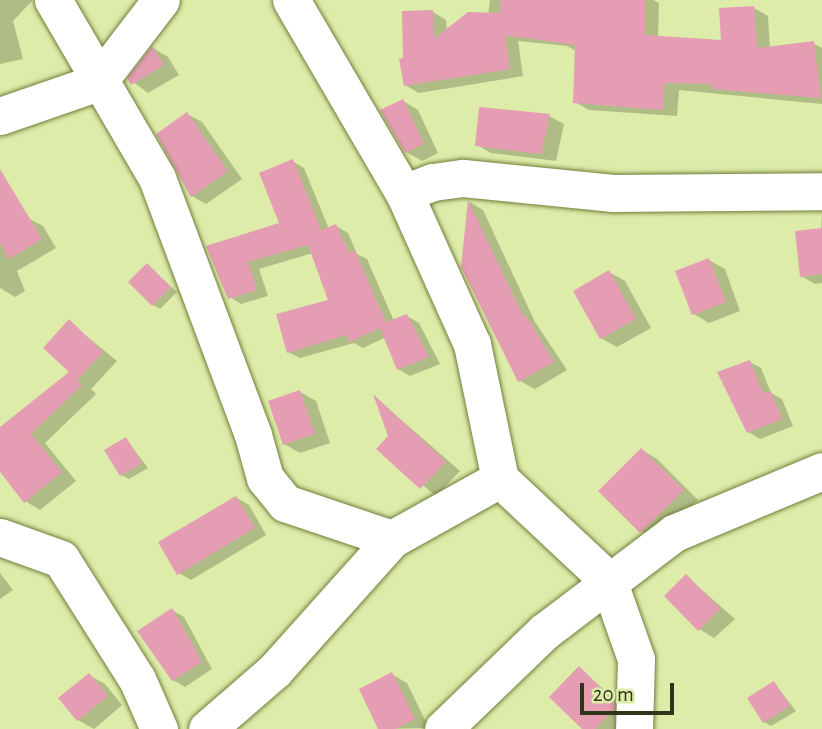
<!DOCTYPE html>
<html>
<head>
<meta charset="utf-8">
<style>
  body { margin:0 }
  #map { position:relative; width:822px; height:729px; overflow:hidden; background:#ddeca8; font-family:"Alegreya Sans",sans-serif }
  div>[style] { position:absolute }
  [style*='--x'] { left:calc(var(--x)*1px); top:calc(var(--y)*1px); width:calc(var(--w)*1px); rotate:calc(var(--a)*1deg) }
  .shadow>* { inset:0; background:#0003 }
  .building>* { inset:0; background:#e59db4 }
  .roads { filter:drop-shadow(0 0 2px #717e3d) drop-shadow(0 0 2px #717e3d) }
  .street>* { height:37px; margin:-18.5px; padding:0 18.5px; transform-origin:18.5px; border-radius:18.5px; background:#fff }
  span { translate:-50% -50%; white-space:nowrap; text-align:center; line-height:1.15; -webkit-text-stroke:5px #ddeca8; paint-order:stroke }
  .scale { position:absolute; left:580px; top:683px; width:94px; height:32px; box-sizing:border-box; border:4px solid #31361b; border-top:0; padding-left:9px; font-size:21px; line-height:24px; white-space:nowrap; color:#31361b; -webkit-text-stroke:5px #ddeca8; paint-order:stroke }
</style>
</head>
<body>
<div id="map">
  <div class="shadow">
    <div style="clip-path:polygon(0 0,33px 0,13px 21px,23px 59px,0 64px)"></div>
    <div style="clip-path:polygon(490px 0,653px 0,659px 3px,658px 38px,723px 42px,754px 8px,768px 16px,770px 48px,813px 43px,822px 48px,822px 104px,679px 90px,677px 116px,589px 110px,575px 102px,576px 51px,567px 46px,518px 41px,523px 76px,419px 93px,405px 85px,405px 59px,433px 12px,446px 20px,447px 31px,488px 15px)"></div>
    <div style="clip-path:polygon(153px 48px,168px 57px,179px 75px,148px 93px,129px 79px)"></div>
    <div style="clip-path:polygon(403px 101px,418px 110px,438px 153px,422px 161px,406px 152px)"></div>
    <div style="clip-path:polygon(187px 114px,202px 122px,242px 179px,206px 204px,192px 196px)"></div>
    <div style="clip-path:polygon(549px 116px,564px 124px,556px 161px,491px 153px,477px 145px)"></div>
    <div style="clip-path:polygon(292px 161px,304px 168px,329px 229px,336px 226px,348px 233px,357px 254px,367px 259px,394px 321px,407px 316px,419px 323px,440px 364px,410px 376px,398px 369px,386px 337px,363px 348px,354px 343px,300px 358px,288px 352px,331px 301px,313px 253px,259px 269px,268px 296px,241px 304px,230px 297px,207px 247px,281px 224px)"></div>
    <div style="clip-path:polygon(470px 202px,483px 210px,535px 322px,567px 370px,535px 389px,520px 381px,462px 267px)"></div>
    <div style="clip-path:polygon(822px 212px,822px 283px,815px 284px,801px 276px,821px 230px)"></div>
    <div style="clip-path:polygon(28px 218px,43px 226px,56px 248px,17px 271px,25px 291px,15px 297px,0 288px,0 227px)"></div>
    <div style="clip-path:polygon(709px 260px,725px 269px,740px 311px,709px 323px,694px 314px)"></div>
    <div style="clip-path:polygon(147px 265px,177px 292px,160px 309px,153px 305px)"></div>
    <div style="clip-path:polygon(609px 272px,625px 281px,651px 328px,617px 347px,601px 338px)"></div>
    <div style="clip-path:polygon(69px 322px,117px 361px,91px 389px,96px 394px,45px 443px,76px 481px,40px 510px,25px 501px,0 469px,0 430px,71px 372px)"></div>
    <div style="clip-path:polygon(750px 362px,761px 368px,771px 393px,782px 399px,793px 426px,760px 439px,748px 432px)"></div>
    <div style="clip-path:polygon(300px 392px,316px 401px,330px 443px,300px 453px,284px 444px)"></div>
    <div style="clip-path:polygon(376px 398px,460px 471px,436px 496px,379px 449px,390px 437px)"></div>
    <div style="clip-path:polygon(126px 439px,148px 468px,129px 479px,121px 475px)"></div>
    <div style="clip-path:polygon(642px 450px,657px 459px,698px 500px,656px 540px,641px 531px)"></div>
    <div style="clip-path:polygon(237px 498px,249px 505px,266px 535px,191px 580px,179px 573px)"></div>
    <div style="clip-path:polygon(0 573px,13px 590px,0 599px)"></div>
    <div style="clip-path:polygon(686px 576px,735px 619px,714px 638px,699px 629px)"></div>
    <div style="clip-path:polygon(172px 610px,184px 617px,212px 669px,185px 687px,173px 680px)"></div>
    <div style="clip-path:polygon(579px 668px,629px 711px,619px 729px,584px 729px)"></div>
    <div style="clip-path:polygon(391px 674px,407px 683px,429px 728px,380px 729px)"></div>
    <div style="clip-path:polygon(89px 675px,105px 684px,122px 705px,94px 729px,78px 720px)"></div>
    <div style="clip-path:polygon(774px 683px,796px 711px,771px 726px,764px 722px)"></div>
  </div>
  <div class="building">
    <div style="clip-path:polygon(501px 0,645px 0,645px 35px,721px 40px,719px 8px,754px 6px,757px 48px,814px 41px,821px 98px,712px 89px,712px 84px,665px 83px,663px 110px,573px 103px,575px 45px,505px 35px,510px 69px,404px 86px,399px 59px,403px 58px,402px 11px,433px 10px,434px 39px,468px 12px,500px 13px)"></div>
    <div style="clip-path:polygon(152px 46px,164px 65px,131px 85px,127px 78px)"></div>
    <div style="clip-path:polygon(403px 99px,424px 144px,405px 153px,380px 110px)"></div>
    <div style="clip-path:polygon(479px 107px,550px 114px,541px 154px,475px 146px)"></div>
    <div style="clip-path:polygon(187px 112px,228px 171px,191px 197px,156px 134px)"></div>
    <div style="clip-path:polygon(293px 159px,321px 230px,336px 224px,349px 253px,355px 251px,386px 322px,407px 314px,429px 357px,397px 370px,380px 328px,350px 342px,346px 335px,287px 353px,276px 314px,328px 300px,308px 245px,248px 262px,257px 290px,228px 299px,206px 246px,279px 223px,259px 173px)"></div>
    <div style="clip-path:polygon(0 169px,42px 239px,9px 259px,0 243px)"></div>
    <div style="clip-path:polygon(468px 200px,523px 316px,526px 315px,554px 362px,518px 382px,461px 267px)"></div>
    <div style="clip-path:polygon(822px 228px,822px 274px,800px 277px,795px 231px)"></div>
    <div style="clip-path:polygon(709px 258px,726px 302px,692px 315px,675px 271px)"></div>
    <div style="clip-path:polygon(147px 263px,171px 287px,152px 306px,128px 282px)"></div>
    <div style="clip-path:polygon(609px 270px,636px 319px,600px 339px,573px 291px)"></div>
    <div style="clip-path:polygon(69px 319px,103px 352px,77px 380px,82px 385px,31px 434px,62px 472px,24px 503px,0 472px,0 427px,69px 372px,43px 348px)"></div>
    <div style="clip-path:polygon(750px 360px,763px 393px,771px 391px,782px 419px,747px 433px,717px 372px)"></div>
    <div style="clip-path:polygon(300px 390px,315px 434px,283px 445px,268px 401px)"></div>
    <div style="clip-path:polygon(373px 394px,446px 462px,420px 489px,376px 449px,388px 436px)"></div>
    <div style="clip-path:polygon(126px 437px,142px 463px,120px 476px,104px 450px)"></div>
    <div style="clip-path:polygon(641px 448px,684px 490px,640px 533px,598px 491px)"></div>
    <div style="clip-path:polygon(236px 496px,255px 528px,177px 575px,158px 542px)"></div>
    <div style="clip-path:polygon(686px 574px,720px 609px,698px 631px,664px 596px)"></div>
    <div style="clip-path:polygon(172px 608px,202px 662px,172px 681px,137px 631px)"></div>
    <div style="clip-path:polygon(579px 666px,614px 701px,614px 710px,595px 729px,582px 729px,549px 697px)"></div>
    <div style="clip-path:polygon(392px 672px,415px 719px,395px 729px,378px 729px,359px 689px)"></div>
    <div style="clip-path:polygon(89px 673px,108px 696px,77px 721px,58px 698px)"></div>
    <div style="clip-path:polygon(774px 681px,790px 706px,763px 723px,747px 698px)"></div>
  </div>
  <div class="roads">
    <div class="street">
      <div style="--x:53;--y:0;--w:206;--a:59.7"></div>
      <div style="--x:157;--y:178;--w:274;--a:69.5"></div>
      <div style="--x:253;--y:435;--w:45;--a:74.4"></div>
      <div style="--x:265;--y:478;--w:32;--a:51"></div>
      <div style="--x:285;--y:503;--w:113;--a:18.6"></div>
      <div style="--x:291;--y:0;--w:224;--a:59.7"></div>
      <div style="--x:404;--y:193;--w:166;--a:65.8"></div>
      <div style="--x:472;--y:344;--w:138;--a:78.3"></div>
      <div style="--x:500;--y:479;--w:148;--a:43.1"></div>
      <div style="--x:608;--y:580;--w:84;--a:70.5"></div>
      <div style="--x:636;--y:659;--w:70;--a:91.6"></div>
      <div style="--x:0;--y:116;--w:104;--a:-19.1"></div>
      <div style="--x:98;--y:82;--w:103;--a:-52.5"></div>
      <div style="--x:404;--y:193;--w:31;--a:-21"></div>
      <div style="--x:433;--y:182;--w:30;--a:-8"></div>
      <div style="--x:463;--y:178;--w:151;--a:5.7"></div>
      <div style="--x:613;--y:193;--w:209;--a:-0.5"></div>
      <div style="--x:0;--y:537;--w:65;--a:19.8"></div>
      <div style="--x:61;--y:559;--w:142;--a:57.7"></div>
      <div style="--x:137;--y:679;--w:55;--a:66.3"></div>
      <div style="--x:207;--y:729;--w:90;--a:-40.9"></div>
      <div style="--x:275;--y:670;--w:176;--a:-48.2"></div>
      <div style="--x:392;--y:539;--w:124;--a:-29.1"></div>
      <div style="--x:443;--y:729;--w:141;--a:-43.9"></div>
      <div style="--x:545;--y:631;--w:162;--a:-37.2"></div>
      <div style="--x:674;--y:533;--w:160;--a:-22.7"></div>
    </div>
  </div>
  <div class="scale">20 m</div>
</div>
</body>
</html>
